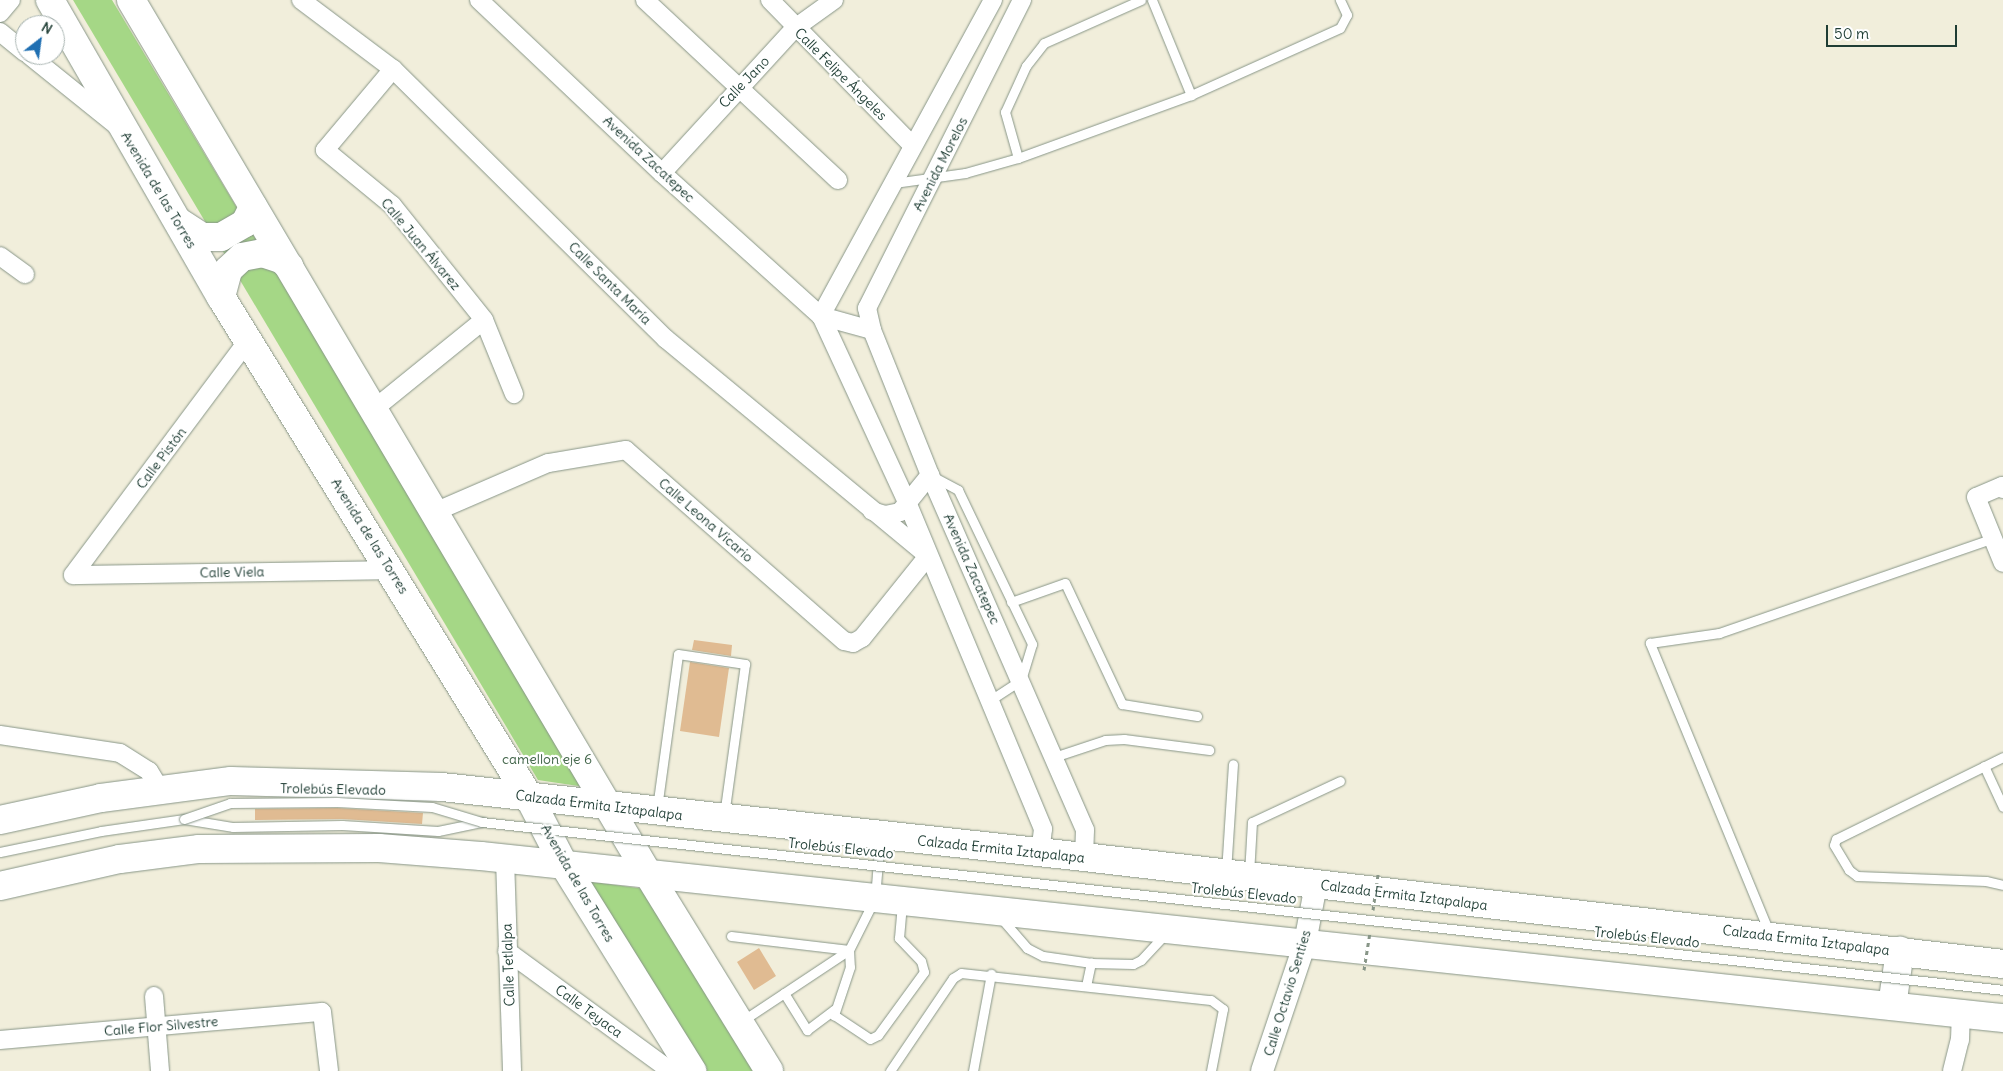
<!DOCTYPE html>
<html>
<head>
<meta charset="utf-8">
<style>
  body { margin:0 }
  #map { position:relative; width:2003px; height:1071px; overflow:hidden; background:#f1eedb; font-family:Delius,sans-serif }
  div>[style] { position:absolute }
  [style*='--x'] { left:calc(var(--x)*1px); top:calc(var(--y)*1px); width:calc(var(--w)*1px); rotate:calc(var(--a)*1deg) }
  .green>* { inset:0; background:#a5d786 }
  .building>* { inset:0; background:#e0bb92 }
  .roads { filter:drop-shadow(0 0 1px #889688) drop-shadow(0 0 1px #889688) }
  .service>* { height:9px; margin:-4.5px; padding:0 4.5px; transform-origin:4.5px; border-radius:4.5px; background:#fff }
  .minor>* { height:18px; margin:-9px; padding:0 9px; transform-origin:9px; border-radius:9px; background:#fff }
  .tertiary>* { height:22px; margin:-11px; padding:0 11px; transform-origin:11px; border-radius:11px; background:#fff }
  .primary>* { height:28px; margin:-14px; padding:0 14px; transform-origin:14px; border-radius:14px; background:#fff }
  .path-bridge>* { height:3px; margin-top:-1.5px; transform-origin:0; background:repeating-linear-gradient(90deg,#889688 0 4px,transparent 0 8px) }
  .bridges { filter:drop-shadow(0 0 1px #889688) drop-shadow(0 0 1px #889688) }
  .service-bridge>* { height:9px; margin:-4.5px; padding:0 4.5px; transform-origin:4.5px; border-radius:4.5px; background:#fff }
  span { translate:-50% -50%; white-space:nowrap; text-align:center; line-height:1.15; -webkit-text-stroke:4.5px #fff; paint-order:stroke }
  .street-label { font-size:14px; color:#1f3d34 }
  .park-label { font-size:14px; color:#406448 }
  .north { position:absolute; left:15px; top:15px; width:50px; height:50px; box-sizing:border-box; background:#fff; border:1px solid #a5b1ae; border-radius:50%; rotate:30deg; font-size:14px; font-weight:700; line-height:20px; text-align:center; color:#1f3d34 }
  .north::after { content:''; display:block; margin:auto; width:18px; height:22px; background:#1f6fb2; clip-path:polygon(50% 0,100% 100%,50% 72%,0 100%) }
  .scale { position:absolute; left:1826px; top:25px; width:131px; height:22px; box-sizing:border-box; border:2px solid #1f3d34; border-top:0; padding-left:6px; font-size:15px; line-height:18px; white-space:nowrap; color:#1f3d34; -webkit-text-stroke:4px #fff; paint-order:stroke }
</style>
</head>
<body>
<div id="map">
  <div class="green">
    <div style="clip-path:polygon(73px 0,112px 0,585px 787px,538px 780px)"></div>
    <div style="clip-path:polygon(586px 881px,645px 889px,755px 1071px,701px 1071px)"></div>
  </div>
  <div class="building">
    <div style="clip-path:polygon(694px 640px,732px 645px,731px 656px,692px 650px)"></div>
    <div style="clip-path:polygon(690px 662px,729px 668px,719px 737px,680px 731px)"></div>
    <div style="clip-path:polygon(337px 808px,423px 813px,422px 824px,342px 819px,255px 820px,255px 809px)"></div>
    <div style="clip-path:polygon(759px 948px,776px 976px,754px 990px,737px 962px)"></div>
  </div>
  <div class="roads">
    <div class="service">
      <div style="--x:1152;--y:0;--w:103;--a:67.7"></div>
      <div style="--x:1018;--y:158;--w:48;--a:-105.8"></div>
      <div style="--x:1005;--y:112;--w:51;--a:-65.5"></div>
      <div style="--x:1026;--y:66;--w:29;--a:-52"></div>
      <div style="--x:1044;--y:43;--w:106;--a:-23.9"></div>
      <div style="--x:894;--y:183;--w:72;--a:-8"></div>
      <div style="--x:965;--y:173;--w:55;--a:-15.8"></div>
      <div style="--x:1018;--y:158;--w:184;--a:-20"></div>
      <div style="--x:1191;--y:95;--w:163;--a:-24.2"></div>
      <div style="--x:1340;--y:28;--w:15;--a:-62"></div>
      <div style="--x:1347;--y:15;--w:17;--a:-115"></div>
      <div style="--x:930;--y:475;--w:32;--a:28"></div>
      <div style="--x:958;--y:490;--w:171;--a:64.3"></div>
      <div style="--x:1032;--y:644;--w:38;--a:107"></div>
      <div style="--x:1021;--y:680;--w:37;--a:147"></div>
      <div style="--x:1011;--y:602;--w:57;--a:-19.4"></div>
      <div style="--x:1065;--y:583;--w:134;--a:64.8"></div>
      <div style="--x:1122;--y:704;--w:76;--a:9.1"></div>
      <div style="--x:1054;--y:757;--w:54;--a:-18.4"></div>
      <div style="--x:1105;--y:740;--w:19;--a:-3"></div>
      <div style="--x:1124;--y:739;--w:86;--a:7.4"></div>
      <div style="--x:2003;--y:757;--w:186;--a:153.8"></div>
      <div style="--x:1836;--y:839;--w:6;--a:108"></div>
      <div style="--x:1834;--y:845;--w:29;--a:59"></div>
      <div style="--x:1849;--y:870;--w:10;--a:37"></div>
      <div style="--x:1857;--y:876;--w:129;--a:2.2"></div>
      <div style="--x:1986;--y:881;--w:17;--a:13"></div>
      <div style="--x:1984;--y:766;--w:45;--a:65.1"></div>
      <div style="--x:657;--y:808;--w:155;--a:-82.2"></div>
      <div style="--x:678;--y:654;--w:68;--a:8.5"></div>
      <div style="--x:745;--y:664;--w:152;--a:97.9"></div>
      <div style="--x:0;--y:852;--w:103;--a:-11.7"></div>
      <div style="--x:101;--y:831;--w:84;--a:-8.2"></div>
      <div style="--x:184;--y:819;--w:50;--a:9.3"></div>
      <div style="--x:233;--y:827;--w:109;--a:-1.1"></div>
      <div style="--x:342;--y:825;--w:96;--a:3.6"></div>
      <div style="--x:438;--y:831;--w:45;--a:-11.6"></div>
      <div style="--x:1226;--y:872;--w:108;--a:-86.3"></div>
      <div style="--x:1249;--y:874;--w:52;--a:-86.7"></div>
      <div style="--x:1252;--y:822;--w:97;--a:-25"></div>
      <div style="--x:1001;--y:918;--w:40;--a:49"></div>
      <div style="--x:1027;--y:948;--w:18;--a:27"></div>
      <div style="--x:1043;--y:956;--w:49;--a:8.3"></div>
      <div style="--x:1091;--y:963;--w:42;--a:1.4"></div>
      <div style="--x:1133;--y:964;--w:9;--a:-27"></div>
      <div style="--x:1141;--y:960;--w:35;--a:-47"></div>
      <div style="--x:1769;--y:932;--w:313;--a:-112.4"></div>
      <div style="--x:1650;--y:643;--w:70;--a:-8.2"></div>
      <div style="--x:1719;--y:633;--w:290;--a:-19.1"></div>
      <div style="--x:731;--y:936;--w:119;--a:6.8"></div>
      <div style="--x:849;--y:950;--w:17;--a:87"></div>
      <div style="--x:850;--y:967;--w:51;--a:108.4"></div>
      <div style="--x:834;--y:1015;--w:43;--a:33.7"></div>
      <div style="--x:870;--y:1039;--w:9;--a:-27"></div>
      <div style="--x:878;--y:1035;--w:78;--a:-53.9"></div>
      <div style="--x:924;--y:972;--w:11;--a:-105"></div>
      <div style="--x:921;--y:961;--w:32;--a:-134"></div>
      <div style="--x:899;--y:938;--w:35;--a:-85"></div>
      <div style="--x:1086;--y:986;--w:24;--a:-78"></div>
      <div style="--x:784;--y:993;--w:44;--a:58.1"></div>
      <div style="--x:807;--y:1030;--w:34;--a:-37"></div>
      <div style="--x:742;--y:1021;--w:128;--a:-33.6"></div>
      <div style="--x:849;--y:950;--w:58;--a:-63.4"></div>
      <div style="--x:875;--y:898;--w:61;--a:-85.3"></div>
      <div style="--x:890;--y:1071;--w:112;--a:-55.9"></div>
      <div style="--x:953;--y:978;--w:9;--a:-32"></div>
      <div style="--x:961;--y:973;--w:251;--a:6.2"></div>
      <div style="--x:1211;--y:1000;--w:15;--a:37"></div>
      <div style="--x:1223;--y:1009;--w:63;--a:101"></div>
      <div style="--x:973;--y:1071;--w:99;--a:-79.5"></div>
    </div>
    <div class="minor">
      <div style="--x:301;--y:0;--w:115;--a:36.9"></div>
      <div style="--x:393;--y:69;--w:384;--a:44.7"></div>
      <div style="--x:666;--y:339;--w:340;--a:39.6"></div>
      <div style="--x:928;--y:556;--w:105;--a:128.8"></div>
      <div style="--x:862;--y:638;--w:10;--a:151"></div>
      <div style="--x:853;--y:643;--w:9;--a:-167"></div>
      <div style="--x:844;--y:641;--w:290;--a:-138.8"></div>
      <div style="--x:626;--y:450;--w:79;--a:170.5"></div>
      <div style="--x:548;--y:463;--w:123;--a:156.6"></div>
      <div style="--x:479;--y:0;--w:252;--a:43.4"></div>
      <div style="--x:662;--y:173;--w:214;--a:42"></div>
      <div style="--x:821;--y:316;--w:53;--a:15.4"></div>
      <div style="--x:645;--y:0;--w:264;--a:43"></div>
      <div style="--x:770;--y:0;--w:204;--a:45.6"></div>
      <div style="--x:993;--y:0;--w:360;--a:118.6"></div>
      <div style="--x:821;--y:316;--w:205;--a:65.2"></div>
      <div style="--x:907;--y:502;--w:354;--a:67.4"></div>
      <div style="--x:1043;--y:829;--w:23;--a:97"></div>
      <div style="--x:1022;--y:0;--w:345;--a:116.7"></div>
      <div style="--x:867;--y:308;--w:23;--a:77"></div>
      <div style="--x:872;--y:330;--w:156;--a:68.2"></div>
      <div style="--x:930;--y:475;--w:387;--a:66.4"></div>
      <div style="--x:1085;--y:830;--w:27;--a:92"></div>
      <div style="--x:0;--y:13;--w:17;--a:-50"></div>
      <div style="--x:0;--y:32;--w:32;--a:39"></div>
      <div style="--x:29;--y:55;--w:112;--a:38.8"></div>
      <div style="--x:393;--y:69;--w:106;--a:130"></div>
      <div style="--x:325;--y:150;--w:87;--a:39.4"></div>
      <div style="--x:392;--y:205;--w:147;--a:51.3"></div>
      <div style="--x:484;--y:320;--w:80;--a:67.9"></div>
      <div style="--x:662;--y:173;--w:197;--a:-47.5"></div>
      <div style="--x:795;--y:28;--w:48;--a:-35.7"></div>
      <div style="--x:0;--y:256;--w:31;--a:36"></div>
      <div style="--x:374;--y:409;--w:141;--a:-39"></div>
      <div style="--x:2003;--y:489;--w:3;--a:-108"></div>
      <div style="--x:2002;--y:486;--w:28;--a:157"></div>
      <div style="--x:1976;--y:497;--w:71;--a:67.8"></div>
      <div style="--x:872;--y:511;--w:14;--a:17"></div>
      <div style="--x:885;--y:515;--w:15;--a:-11"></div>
      <div style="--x:900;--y:512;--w:48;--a:-51"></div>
      <div style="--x:73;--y:575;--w:317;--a:-0.9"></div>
      <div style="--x:73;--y:575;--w:293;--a:-53.3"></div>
      <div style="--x:0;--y:735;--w:121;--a:8.5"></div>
      <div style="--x:120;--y:753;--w:34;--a:32"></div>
      <div style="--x:149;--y:771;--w:21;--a:59"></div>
      <div style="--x:505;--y:859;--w:212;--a:88.1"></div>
      <div style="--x:507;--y:951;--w:203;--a:36.2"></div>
      <div style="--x:154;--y:996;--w:75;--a:85.4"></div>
      <div style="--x:0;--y:1040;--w:323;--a:-5"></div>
      <div style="--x:322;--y:1012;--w:59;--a:83.2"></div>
      <div style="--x:1952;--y:1071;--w:32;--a:-76"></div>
      <div style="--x:1960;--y:1040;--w:27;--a:-88"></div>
    </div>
    <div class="tertiary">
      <div style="--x:1262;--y:1071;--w:135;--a:-71.4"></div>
      <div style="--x:1305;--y:943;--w:60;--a:-79.4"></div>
    </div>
    <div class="primary">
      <div style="--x:50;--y:0;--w:343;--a:60.1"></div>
      <div style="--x:221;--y:297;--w:587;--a:58.37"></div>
      <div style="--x:529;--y:797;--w:76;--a:62.8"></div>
      <div style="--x:564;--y:865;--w:243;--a:58.1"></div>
      <div style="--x:131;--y:0;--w:1015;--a:59.39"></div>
      <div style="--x:648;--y:874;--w:231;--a:58.4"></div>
      <div style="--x:179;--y:222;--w:27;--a:33"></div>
      <div style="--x:202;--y:237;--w:19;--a:0"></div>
      <div style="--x:221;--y:237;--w:28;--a:-30"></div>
      <div style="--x:245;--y:223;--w:18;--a:-63"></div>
      <div style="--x:221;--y:297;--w:28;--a:-75"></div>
      <div style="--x:228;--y:270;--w:19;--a:-43"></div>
      <div style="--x:242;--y:257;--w:20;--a:-11"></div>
      <div style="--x:262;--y:253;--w:20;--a:18"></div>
      <div style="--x:281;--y:259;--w:11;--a:41"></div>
      <div style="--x:0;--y:820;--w:103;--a:-12.3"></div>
      <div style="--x:101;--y:798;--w:131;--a:-7.5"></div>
      <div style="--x:231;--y:781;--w:211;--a:1.6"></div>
      <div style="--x:442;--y:787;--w:646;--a:6.22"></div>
      <div style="--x:1084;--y:857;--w:925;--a:6.64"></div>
      <div style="--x:0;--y:886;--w:123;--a:-12.7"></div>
      <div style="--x:120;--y:859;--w:80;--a:-7.2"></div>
      <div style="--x:199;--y:849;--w:180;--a:-0.3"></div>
      <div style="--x:379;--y:848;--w:102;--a:4.5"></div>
      <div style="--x:481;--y:856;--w:1531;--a:6.08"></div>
      <div style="--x:1892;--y:1006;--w:56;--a:-81.7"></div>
    </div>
  </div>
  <div class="path-bridge">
    <div style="--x:1373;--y:910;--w:37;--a:-82"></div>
    <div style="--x:1364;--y:970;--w:37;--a:-81"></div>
  </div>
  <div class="bridges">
    <div class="service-bridge">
      <div style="--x:184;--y:819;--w:49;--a:-19.2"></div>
      <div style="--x:230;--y:803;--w:107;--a:-0.5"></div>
      <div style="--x:337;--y:802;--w:95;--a:3"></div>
      <div style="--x:432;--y:807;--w:52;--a:16.7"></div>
      <div style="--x:482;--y:822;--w:1530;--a:6.3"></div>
    </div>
  </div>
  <div class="street-label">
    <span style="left:841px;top:74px;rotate:45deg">Calle Felipe Ángeles</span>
    <span style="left:744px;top:82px;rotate:-46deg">Calle Jano</span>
    <span style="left:649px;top:159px;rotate:43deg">Avenida Zacatepec</span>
    <span style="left:940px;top:164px;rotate:-63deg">Avenida Morelos</span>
    <span style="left:159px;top:190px;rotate:59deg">Avenida de las Torres</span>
    <span style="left:421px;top:244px;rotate:50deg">Calle Juan Álvarez</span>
    <span style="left:610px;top:283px;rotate:45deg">Calle Santa María</span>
    <span style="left:161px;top:458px;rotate:-53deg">Calle Pistón</span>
    <span style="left:706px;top:520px;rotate:41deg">Calle Leona Vicario</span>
    <span style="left:370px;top:536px;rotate:58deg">Avenida de las Torres</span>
    <span style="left:972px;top:569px;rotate:66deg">Avenida Zacatepec</span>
    <span style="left:232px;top:572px;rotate:-1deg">Calle Viela</span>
    <span style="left:333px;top:789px;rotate:1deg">Trolebús Elevado</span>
    <span style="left:599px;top:805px;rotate:7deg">Calzada Ermita Iztapalapa</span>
    <span style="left:841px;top:848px;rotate:6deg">Trolebús Elevado</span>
    <span style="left:1001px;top:849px;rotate:6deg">Calzada Ermita Iztapalapa</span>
    <span style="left:578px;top:883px;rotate:60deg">Avenida de las Torres</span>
    <span style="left:1244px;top:893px;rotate:6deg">Trolebús Elevado</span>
    <span style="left:1404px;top:895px;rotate:7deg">Calzada Ermita Iztapalapa</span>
    <span style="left:1647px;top:937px;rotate:6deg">Trolebús Elevado</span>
    <span style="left:1806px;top:940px;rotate:7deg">Calzada Ermita Iztapalapa</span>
    <span style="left:508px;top:965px;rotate:-92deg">Calle Tetlalpa</span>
    <span style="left:1287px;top:993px;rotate:-73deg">Calle Octavio Senties</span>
    <span style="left:589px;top:1011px;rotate:36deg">Calle Teyaca</span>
    <span style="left:161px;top:1026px;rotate:-5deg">Calle Flor Silvestre</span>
  </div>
  <div class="park-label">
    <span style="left:547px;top:759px">camellon eje 6</span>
  </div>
  <div class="north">N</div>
  <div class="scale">50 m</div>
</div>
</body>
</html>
